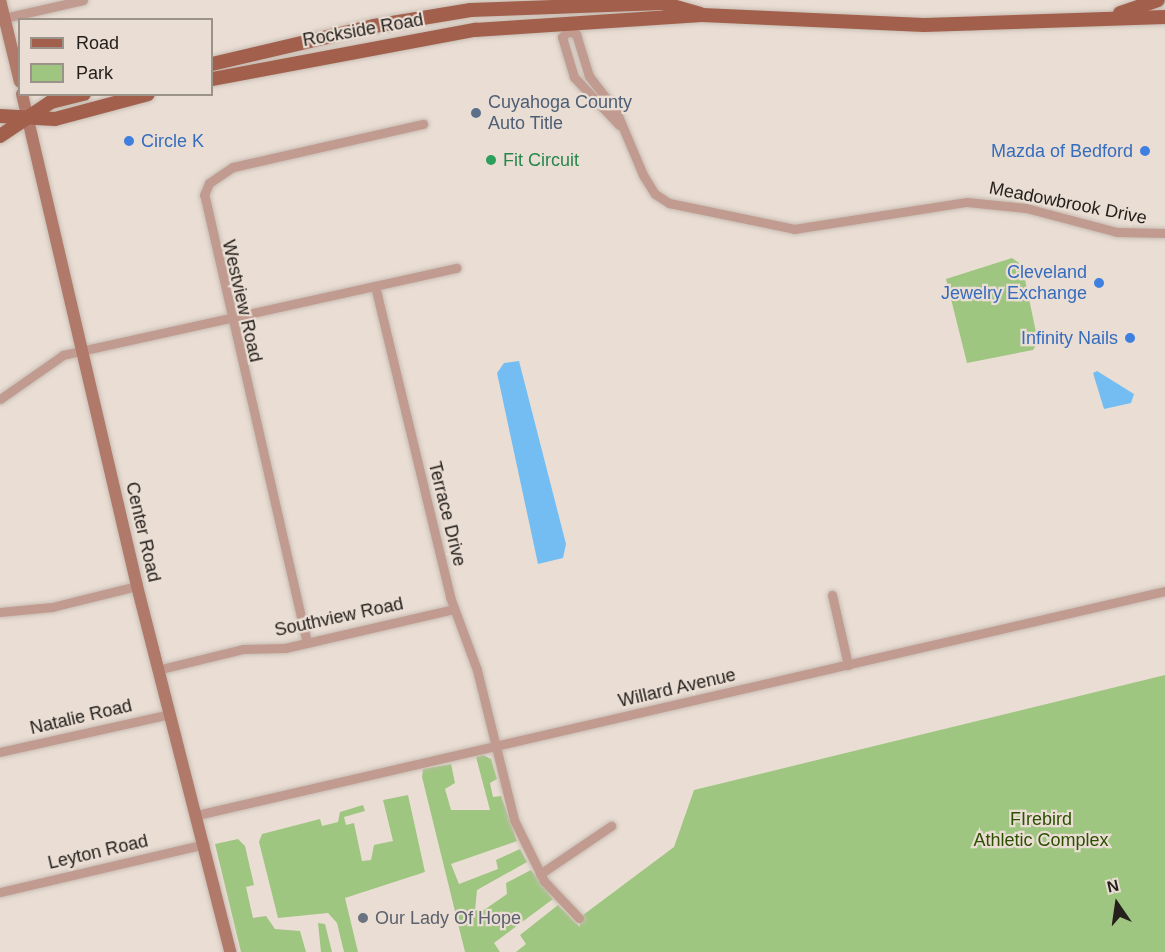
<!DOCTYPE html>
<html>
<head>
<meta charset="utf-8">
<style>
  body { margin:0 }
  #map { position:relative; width:1165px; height:952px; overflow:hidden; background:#eaded4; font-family:Arial,sans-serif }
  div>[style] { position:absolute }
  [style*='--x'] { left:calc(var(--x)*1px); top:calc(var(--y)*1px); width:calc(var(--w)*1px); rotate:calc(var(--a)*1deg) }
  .green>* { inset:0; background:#9fc681 }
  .water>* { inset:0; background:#74bdf3 }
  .roads { filter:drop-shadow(0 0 2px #c7bcb3) drop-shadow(0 0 2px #c7bcb3) }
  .minor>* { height:9px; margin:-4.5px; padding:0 4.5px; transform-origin:4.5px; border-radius:4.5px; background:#c19b90 }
  .secondary>* { height:12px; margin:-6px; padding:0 6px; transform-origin:6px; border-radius:6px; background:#b07969 }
  .primary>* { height:14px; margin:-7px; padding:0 7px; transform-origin:7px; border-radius:7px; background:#a2604c }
  .dots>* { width:16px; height:16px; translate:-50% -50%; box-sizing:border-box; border:3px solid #eaded4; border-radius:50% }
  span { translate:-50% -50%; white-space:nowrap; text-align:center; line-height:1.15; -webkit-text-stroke:4.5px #eaded4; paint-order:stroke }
  .street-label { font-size:18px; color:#25201c }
  .service-label { font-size:18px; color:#4e5e75 }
  .left { translate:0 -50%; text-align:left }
  .shop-label { font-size:18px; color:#366cbe }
  .right { translate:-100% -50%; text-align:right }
  .leisure-label { font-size:18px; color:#27864d }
  .park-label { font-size:18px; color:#2c4f00 }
  .worship-label { font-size:18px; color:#5b616d }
  .legend { position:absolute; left:18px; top:18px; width:195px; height:78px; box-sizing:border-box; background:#eaded4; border:2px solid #9b928a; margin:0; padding:8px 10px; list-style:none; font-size:18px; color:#25201c }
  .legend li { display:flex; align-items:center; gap:12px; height:30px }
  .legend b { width:30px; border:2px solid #9b928a }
  .north { position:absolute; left:1087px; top:874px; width:60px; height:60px; -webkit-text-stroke:4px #eaded4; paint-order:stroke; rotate:347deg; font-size:16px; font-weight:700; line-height:24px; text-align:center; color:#25201c }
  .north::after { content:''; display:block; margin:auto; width:21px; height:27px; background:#25201c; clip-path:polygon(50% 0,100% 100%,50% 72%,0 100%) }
</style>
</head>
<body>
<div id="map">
  <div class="green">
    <div style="clip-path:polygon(1012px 258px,1022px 265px,1038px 342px,1033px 350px,967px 363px,946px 279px)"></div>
    <div style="clip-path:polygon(1165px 675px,1165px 952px,516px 952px,526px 944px,520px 935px,558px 905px,580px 927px,579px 918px,674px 847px,694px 790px)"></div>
    <div style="clip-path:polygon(483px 755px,491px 759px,497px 779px,490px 783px,493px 797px,501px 796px,517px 841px,451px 864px,459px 884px,498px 869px,496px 860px,520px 849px,527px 862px,477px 890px,475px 910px,481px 912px,507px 894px,506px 883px,531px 870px,553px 899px,494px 943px,500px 952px,465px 952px,422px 777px,423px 769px,451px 764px,455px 783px,445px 789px,451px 810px,490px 810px,476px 757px)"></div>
    <div style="clip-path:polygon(408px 795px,425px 872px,345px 898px,358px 952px,344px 952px,337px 923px,328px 913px,278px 918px,259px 842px,262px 834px,320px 819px,322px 826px,338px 822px,340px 812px,363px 805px,365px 811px,344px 817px,346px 825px,354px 823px,362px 861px,371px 860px,374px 845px,393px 841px,383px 800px)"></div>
    <div style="clip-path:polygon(238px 839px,245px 846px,254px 885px,246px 887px,253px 918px,266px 916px,275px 929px,300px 931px,306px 952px,241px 952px,215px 844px)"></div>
    <div style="clip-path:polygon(318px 923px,325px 924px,332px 952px,321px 952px)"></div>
  </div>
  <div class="water">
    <div style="clip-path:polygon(519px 361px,566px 544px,563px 558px,538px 564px,497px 373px,504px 363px)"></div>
    <div style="clip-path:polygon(1097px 371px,1134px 394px,1131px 403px,1104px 409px,1093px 373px)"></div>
  </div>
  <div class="roads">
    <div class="minor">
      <div style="--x:4;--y:18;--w:81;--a:-12.8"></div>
      <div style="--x:619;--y:125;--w:66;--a:-133.2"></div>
      <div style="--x:574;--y:77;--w:42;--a:-106.7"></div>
      <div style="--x:562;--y:37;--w:8;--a:-45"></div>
      <div style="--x:568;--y:31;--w:9;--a:21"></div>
      <div style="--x:576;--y:34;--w:44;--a:72.8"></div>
      <div style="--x:589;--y:76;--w:44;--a:52.4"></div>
      <div style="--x:616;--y:111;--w:69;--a:67.1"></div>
      <div style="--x:643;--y:175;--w:22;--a:58"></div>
      <div style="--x:655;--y:194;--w:17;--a:33"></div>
      <div style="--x:669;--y:203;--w:128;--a:11.7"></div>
      <div style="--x:794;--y:229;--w:175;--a:-8.9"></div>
      <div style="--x:967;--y:202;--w:59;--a:5.8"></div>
      <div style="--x:1026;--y:208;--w:94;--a:14.8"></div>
      <div style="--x:1117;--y:232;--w:48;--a:1.2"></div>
      <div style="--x:375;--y:286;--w:320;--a:76.4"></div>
      <div style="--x:450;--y:597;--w:78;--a:69.7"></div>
      <div style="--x:477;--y:670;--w:154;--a:76.1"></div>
      <div style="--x:514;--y:820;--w:68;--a:63.8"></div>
      <div style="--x:544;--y:881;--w:51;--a:46.6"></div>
      <div style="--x:0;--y:399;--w:77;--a:-34.9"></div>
      <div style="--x:63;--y:355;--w:403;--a:-12.5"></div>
      <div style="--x:832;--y:595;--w:72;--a:77.1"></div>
      <div style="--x:0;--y:612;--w:52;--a:-5.5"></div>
      <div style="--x:52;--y:607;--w:88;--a:-13.9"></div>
      <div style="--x:307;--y:643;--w:460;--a:-102.9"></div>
      <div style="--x:204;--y:195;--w:13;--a:-67"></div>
      <div style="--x:209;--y:183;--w:29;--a:-34"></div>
      <div style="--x:233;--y:167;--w:195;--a:-12.8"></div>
      <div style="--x:161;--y:669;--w:84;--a:-13.7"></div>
      <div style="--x:243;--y:649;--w:42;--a:-1.4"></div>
      <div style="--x:285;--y:648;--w:173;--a:-13"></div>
      <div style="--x:0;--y:752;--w:174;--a:-12.6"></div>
      <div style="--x:197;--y:815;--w:994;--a:-13.03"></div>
      <div style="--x:540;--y:874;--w:86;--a:-34.1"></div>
      <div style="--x:0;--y:892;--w:210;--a:-13.2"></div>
    </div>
    <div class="secondary">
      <div style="--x:0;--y:0;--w:84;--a:76.3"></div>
      <div style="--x:22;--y:94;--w:505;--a:76.84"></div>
      <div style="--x:137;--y:586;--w:378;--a:75.7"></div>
    </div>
    <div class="primary">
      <div style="--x:1120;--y:13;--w:40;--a:-18.9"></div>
      <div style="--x:212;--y:64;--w:166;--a:-13.2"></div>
      <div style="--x:374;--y:26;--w:98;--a:-9.4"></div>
      <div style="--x:471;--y:10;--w:191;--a:-2.1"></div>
      <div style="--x:662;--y:3;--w:40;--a:16"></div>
      <div style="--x:212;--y:79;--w:268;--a:-10.6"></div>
      <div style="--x:475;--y:30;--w:227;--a:-3.8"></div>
      <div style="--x:702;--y:15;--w:222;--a:2.6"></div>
      <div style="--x:924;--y:25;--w:241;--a:-1.9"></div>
      <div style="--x:0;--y:116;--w:55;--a:3.1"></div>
      <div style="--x:55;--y:119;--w:96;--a:-15"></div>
      <div style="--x:0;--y:136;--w:61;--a:-33.7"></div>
      <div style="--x:51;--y:102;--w:34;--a:-14"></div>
    </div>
  </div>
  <div class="dots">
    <div style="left:476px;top:113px;background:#5c6f8a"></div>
    <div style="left:129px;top:141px;background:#3f7fe0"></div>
    <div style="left:1145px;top:151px;background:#3f7fe0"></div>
    <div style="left:491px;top:160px;background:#2e9e5b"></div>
    <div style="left:1099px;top:283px;background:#3f7fe0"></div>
    <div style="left:1130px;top:338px;background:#3f7fe0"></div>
    <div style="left:363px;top:918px;background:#6b7280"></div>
  </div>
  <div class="street-label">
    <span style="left:363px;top:30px;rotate:-10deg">Rockside Road</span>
    <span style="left:1068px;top:203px;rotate:11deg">Meadowbrook Drive</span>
    <span style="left:242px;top:301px;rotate:77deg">Westview Road</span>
    <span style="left:447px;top:514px;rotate:76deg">Terrace Drive</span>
    <span style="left:143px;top:532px;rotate:77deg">Center Road</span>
    <span style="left:339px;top:617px;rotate:-12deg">Southview Road</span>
    <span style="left:677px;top:688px;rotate:-13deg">Willard Avenue</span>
    <span style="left:81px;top:717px;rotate:-13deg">Natalie Road</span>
    <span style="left:98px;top:852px;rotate:-13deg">Leyton Road</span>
  </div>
  <div class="service-label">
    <span class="left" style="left:488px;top:113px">Cuyahoga County<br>Auto Title</span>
  </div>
  <div class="shop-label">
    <span class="left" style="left:141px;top:141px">Circle K</span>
    <span class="right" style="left:1133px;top:151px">Mazda of Bedford</span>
    <span class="right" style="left:1087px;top:283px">Cleveland<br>Jewelry Exchange</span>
    <span class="right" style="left:1118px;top:338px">Infinity Nails</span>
  </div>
  <div class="leisure-label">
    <span class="left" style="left:503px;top:160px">Fit Circuit</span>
  </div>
  <div class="park-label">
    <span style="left:1041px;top:830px">FIrebird<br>Athletic Complex</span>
  </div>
  <div class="worship-label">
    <span class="left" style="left:375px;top:918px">Our Lady Of Hope</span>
  </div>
  <ul class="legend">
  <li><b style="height:8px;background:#a2604c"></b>Road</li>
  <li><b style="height:16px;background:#9fc681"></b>Park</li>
  </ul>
  <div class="north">N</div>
</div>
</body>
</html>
